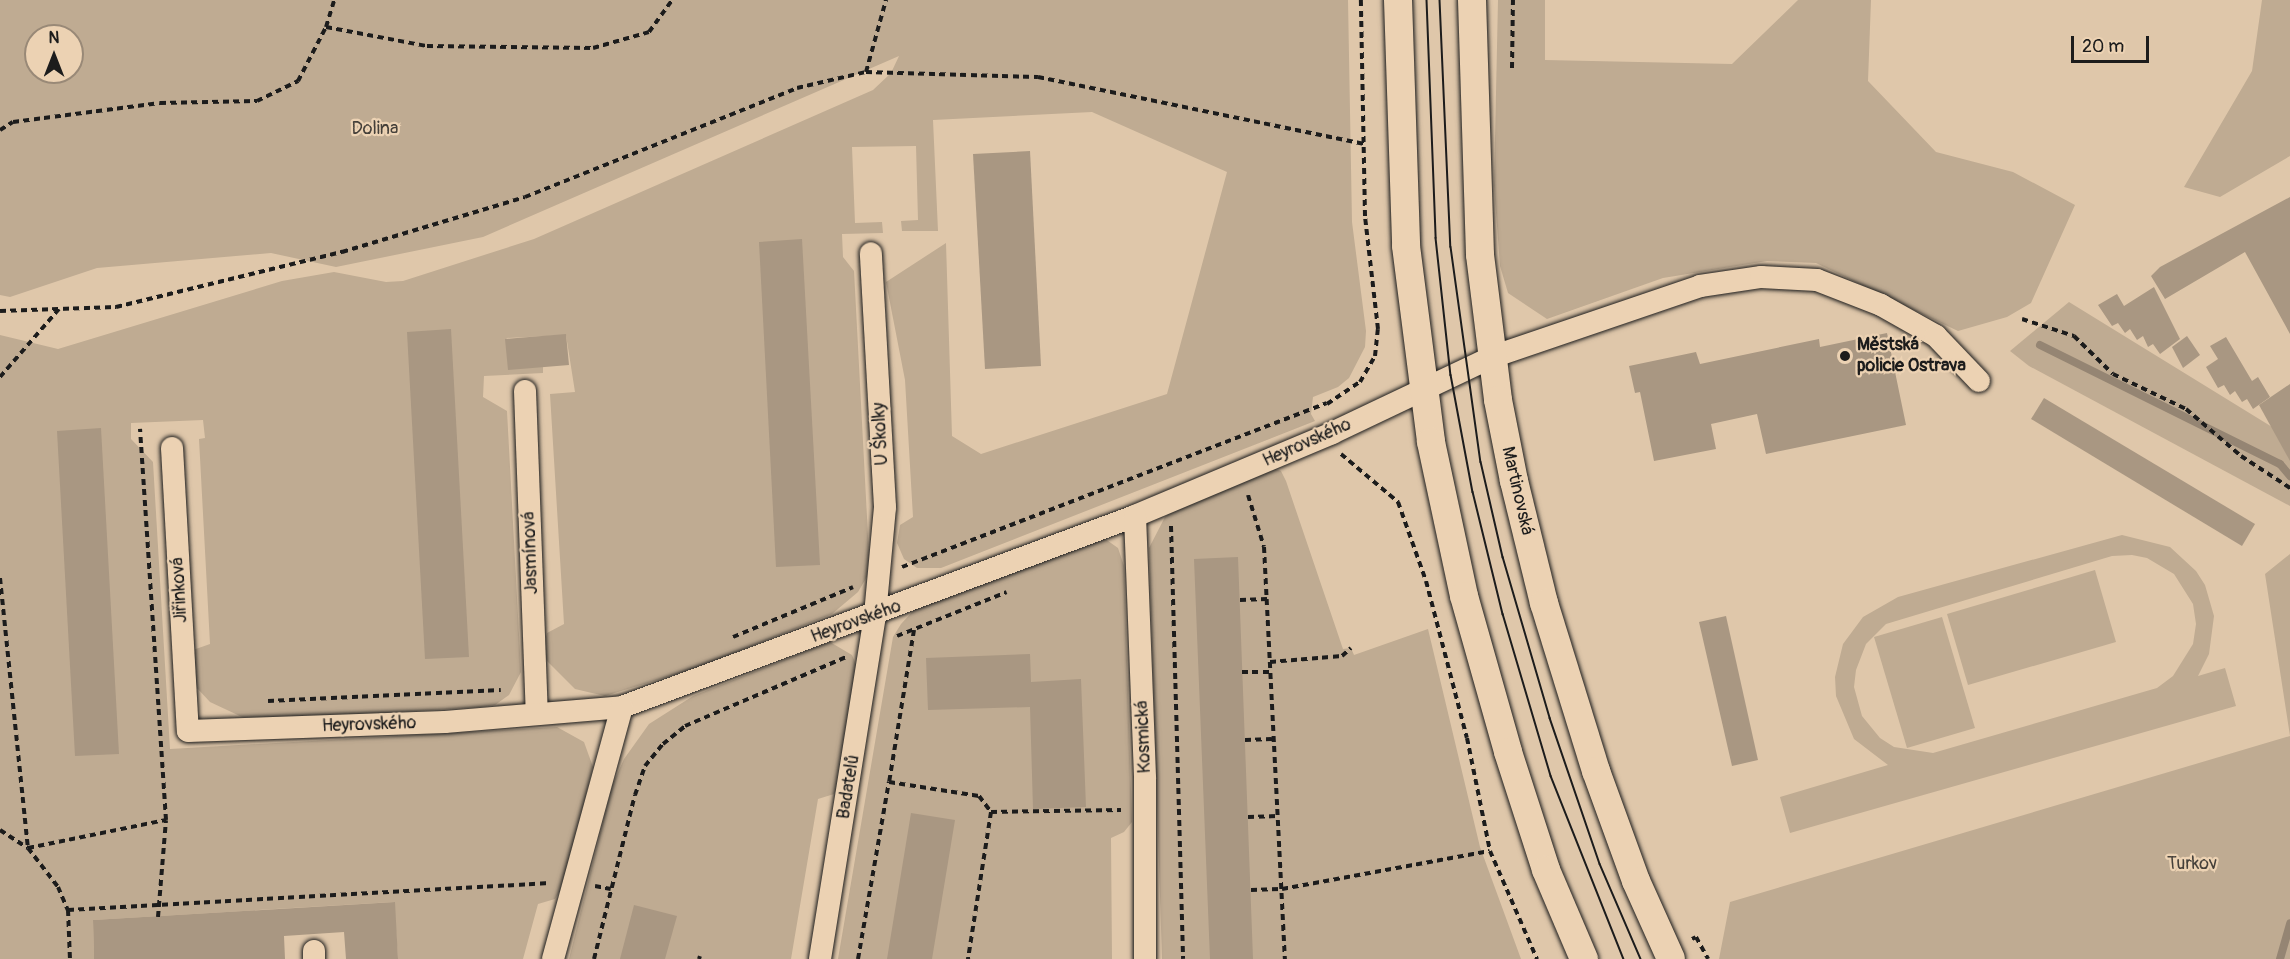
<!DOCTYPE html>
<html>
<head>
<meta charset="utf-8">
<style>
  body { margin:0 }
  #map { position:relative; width:2290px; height:959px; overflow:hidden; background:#dfc7aa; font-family:Pangolin,sans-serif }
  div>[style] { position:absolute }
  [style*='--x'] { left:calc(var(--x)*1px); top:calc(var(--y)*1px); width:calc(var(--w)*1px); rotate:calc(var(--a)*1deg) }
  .green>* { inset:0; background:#bfab92 }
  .stream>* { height:8px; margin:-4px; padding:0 4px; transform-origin:4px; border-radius:4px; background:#958573 }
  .building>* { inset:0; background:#a99782 }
  .path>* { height:4px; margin-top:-2px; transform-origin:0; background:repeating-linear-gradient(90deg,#1c1c1c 0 6px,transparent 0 10.5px) }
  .roads { filter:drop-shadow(0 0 2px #1c1c1c) drop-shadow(0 0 2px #1c1c1c) }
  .minor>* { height:22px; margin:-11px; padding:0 11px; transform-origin:11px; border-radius:11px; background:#ecd2b3 }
  .tertiary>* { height:28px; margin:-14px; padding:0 14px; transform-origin:14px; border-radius:14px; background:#ecd2b3 }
  .tram>* { height:1.5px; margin:-0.75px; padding:0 0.75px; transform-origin:0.75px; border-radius:0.75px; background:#1c1c1c }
  .dots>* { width:16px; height:16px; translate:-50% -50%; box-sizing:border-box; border:3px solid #ecd2b3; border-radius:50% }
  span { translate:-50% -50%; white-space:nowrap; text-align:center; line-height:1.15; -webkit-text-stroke:4.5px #ecd2b3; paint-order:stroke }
  .park-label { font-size:18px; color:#45403a }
  .poi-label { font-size:18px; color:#1c1c1c; font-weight:700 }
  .left { translate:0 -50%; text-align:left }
  .street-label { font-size:18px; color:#1c1c1c }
  .north { position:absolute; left:24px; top:24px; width:60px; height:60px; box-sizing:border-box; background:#ecd2b3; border:2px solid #998977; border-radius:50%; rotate:0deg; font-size:16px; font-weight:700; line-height:24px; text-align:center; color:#1c1c1c }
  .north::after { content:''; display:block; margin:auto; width:21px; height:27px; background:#1c1c1c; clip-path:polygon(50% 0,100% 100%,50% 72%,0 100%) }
  .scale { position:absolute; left:2071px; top:36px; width:78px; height:27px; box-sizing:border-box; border:3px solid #1c1c1c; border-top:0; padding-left:8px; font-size:18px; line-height:21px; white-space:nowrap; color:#1c1c1c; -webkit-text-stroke:4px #ecd2b3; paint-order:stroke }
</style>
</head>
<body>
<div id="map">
  <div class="green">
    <div style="clip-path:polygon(evenodd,0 0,1348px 0,1352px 222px,1366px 331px,1365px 347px,1349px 378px,1338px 387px,1313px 397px,1311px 414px,1315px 421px,941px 568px,917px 568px,904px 559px,897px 543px,900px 525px,913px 517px,905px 380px,886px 282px,946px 243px,952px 436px,981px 454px,1167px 394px,1227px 172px,1092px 112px,933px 120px,938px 231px,902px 231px,901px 221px,918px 220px,916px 146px,852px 147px,855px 223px,882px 222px,883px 233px,842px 234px,843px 257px,854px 271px,869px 555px,868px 575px,858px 592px,832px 614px,696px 668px,605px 696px,575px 689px,547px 661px,543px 649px,547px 633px,564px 624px,550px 394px,575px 392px,566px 335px,506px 338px,543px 366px,543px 373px,484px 376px,483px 397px,507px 411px,521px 672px,509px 695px,495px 705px,481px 707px,266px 720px,242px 717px,210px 702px,197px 688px,190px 665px,193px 650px,210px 644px,199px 439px,205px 438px,203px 420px,131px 423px,131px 439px,153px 462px,170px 749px,557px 727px,584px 742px,593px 767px,564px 884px,555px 899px,538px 904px,523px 959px,398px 959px,394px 902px,93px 920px,94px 959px,0 959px,0 335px,58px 349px,282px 281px,334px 272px,386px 282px,403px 281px,534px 239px,873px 90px,891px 73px,899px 56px,483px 237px,336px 267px,271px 253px,97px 268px,10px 297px,0 295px,0 0,36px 36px,72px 36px,72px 72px,36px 72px,36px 36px)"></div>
    <div style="clip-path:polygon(1498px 0,1545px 0,1545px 60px,1732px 64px,1798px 0,1871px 0,1868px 81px,1936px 152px,2013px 172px,2075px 205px,2031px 303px,2007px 317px,1958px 331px,1816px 263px,1767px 261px,1663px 278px,1547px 319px,1508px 293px,1500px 266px,1494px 186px)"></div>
    <div style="clip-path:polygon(2262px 0,2290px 0,2290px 156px,2220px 197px,2184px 187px,2252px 71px)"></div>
    <div style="clip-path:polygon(2069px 302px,2290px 438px,2290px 506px,2029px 366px,2010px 351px)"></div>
    <div style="clip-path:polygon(1267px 466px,1281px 471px,1286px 481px,1343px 649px,1351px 648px,1354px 655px,1428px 629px,1480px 847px,1521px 959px,1162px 959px,1149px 548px,1165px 517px,1186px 498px)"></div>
    <div style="clip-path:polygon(evenodd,2122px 535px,2170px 547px,2196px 571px,2205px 585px,2214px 616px,2209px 654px,2198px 676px,2225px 668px,2236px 706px,1790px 833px,1780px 797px,1888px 765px,1854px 739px,1836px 696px,1835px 677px,1843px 644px,1863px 617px,1898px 597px,2122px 535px,2132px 555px,2147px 558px,2174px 574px,2193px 604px,2196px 624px,2193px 644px,2173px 676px,2157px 688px,1933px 753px,1894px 747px,1880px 738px,1862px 716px,1854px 687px,1856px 670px,1866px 644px,1886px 624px,2112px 556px,2132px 555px)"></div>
    <div style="clip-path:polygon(1101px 536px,1118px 548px,1124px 566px,1132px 822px,1124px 832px,1111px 838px,1112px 959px,838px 959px,893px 637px,901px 624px,914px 610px)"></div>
    <div style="clip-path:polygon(2290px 554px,2290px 959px,1719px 959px,1730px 902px,2290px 736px,2265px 574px)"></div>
    <div style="clip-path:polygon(2095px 570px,2116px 642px,1968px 685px,1947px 614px)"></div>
    <div style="clip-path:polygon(1942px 617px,1975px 728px,1907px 748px,1874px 637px)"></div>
    <div style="clip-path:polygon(830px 642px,852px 655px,861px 676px,841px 785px,834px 794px,818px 799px,791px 959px,569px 959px,612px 786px,624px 759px,649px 724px,693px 696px)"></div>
  </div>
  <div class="stream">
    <div style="--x:2040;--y:345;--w:268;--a:26.4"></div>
    <div style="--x:2280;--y:464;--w:16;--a:50"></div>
    <div style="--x:2280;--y:959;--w:37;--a:-74"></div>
  </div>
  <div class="building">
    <div style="clip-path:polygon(1030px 151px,1041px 366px,985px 369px,973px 154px)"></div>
    <div style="clip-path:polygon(2290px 197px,2290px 334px,2245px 252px,2165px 299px,2151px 276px,2160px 267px)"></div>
    <div style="clip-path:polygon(802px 239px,820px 565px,776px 567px,759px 242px)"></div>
    <div style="clip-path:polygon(2154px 287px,2180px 339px,2160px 354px,2153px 344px,2148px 347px,2143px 336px,2137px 340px,2130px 329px,2125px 333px,2118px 323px,2112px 326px,2098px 305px,2117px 294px,2124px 306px)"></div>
    <div style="clip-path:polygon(451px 329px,469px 657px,425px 659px,407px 332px)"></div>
    <div style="clip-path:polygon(1887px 333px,1906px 425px,1766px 454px,1757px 414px,1711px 424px,1716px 449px,1654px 461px,1640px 392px,1635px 393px,1629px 366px,1696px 352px,1700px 364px,1819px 339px,1820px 347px)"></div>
    <div style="clip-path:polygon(566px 334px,569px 365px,508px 370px,505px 339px)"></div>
    <div style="clip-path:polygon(2187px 336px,2200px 355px,2183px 368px,2172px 347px)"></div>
    <div style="clip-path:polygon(2226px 337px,2252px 381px,2258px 377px,2270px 397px,2253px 409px,2247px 399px,2242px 402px,2235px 391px,2230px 395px,2224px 385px,2218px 388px,2206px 367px,2218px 359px,2210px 346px)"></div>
    <div style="clip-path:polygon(2290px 384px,2290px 461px,2259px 405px)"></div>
    <div style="clip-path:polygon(2044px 398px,2255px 524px,2242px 546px,2031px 419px)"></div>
    <div style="clip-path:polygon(101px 428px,119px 754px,75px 756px,57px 431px)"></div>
    <div style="clip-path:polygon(1238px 557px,1253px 959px,1210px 959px,1194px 559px)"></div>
    <div style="clip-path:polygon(1726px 616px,1758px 760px,1732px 766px,1699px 622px)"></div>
    <div style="clip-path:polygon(1030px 654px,1031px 682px,1081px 679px,1086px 807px,1033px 809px,1030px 707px,928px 710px,926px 658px)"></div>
    <div style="clip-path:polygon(911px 813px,955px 820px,932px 959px,887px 959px)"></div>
    <div style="clip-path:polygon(395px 902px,398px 959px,346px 959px,344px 932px,284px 936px,285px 959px,94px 959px,93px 920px)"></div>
    <div style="clip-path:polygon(634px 905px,677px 916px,665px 959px,620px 959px)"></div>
  </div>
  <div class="path">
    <div style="--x:326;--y:27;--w:103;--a:10.7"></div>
    <div style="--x:427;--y:46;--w:166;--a:0.7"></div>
    <div style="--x:593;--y:48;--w:58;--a:-15.9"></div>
    <div style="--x:649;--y:32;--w:39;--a:-54"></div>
    <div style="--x:1512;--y:68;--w:68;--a:-89.2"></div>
    <div style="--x:866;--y:72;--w:75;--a:-74.5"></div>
    <div style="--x:0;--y:130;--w:15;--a:-32"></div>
    <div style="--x:13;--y:122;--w:148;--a:-7.4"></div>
    <div style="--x:160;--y:103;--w:97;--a:-1.2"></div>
    <div style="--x:257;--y:101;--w:46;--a:-26"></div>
    <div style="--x:298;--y:81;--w:61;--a:-62.6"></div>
    <div style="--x:326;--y:27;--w:28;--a:-73"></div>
    <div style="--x:0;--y:311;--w:116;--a:-2"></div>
    <div style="--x:116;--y:307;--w:233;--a:-13.7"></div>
    <div style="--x:342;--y:252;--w:191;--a:-16.7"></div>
    <div style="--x:525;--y:197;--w:293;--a:-21.8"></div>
    <div style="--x:797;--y:88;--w:71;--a:-13.1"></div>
    <div style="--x:866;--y:72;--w:172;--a:1.7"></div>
    <div style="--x:1038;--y:77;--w:332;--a:11.6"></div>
    <div style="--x:2022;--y:319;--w:55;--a:18.1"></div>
    <div style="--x:2074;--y:336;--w:54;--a:44.3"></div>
    <div style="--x:2113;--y:374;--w:81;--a:25.6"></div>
    <div style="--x:2186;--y:409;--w:72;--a:40.5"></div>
    <div style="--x:2241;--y:456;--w:59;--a:33.1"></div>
    <div style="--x:0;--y:377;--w:90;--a:-49.1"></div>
    <div style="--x:1327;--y:404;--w:40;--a:-34"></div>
    <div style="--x:1360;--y:382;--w:30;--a:-60"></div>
    <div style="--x:1375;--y:356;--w:27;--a:-84"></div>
    <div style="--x:1378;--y:329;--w:114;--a:-96.6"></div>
    <div style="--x:1365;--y:216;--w:216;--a:-91.1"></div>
    <div style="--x:1341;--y:454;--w:75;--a:40.1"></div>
    <div style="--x:1398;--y:502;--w:84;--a:70.5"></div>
    <div style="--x:1426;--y:581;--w:162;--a:75.4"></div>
    <div style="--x:1467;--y:738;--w:115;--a:78.5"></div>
    <div style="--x:1490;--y:851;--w:118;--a:66.5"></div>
    <div style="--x:1248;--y:495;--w:54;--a:72.9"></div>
    <div style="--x:1264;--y:547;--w:413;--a:87.1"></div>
    <div style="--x:1171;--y:526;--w:433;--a:88.4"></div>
    <div style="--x:902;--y:567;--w:455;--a:-21.1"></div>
    <div style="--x:0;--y:578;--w:271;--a:84.1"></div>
    <div style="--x:28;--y:848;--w:141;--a:-11.5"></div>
    <div style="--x:166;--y:820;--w:392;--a:-93.8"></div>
    <div style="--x:1240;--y:600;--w:27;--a:-2"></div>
    <div style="--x:914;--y:630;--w:154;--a:99.3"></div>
    <div style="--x:889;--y:782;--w:91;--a:8.8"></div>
    <div style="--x:979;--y:796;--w:20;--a:53"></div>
    <div style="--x:991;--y:812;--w:149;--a:98.9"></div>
    <div style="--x:897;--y:636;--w:118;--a:-21.8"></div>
    <div style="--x:733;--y:637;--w:130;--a:-22.6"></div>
    <div style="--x:1270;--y:662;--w:72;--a:-4.8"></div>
    <div style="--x:1342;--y:656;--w:12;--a:-42"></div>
    <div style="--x:1242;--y:672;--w:29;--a:0"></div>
    <div style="--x:268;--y:701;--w:233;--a:-2.7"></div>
    <div style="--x:1245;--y:740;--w:30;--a:-2"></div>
    <div style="--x:991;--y:812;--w:130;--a:-0.9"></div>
    <div style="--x:1248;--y:817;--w:30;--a:-2"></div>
    <div style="--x:0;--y:830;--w:33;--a:33"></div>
    <div style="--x:28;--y:848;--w:49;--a:52.4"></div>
    <div style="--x:58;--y:887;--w:25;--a:67"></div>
    <div style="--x:68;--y:910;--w:49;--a:87.7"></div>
    <div style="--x:595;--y:886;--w:16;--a:11"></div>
    <div style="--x:1251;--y:890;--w:31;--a:-2"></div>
    <div style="--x:1282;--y:889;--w:211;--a:-10.4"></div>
    <div style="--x:68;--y:910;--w:482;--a:-3.2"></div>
    <div style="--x:158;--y:917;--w:97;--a:-85.3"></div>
    <div style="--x:1692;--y:939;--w:4;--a:-27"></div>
    <div style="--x:1696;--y:937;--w:25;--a:61"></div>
    <div style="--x:594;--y:959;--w:169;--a:-76"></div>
    <div style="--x:635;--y:795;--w:31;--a:-71"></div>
    <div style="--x:645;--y:766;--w:28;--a:-51"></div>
    <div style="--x:663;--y:744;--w:28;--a:-39"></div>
    <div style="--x:685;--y:726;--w:175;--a:-23.2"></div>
    <div style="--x:699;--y:959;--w:3;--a:-72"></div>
    <div style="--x:858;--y:959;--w:180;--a:-80.1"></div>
  </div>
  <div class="roads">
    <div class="minor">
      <div style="--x:525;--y:391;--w:323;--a:87.9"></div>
      <div style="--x:172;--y:448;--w:283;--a:86.8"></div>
      <div style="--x:188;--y:731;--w:257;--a:-2"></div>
      <div style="--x:445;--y:722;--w:178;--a:-4.8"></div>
      <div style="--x:622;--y:707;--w:547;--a:-20.42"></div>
      <div style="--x:1135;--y:516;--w:214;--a:-22.8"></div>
      <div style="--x:1332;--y:433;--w:177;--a:-25.4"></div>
      <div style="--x:1492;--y:357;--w:220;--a:-18.8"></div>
      <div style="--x:1700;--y:286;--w:62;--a:-8.4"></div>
      <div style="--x:1761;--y:277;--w:56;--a:3.1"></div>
      <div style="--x:1817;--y:280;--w:69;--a:21.3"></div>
      <div style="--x:1881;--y:305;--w:63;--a:29.4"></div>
      <div style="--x:1936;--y:336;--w:62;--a:46.3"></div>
      <div style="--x:1135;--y:516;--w:263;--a:87.8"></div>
      <div style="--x:1145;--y:779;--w:180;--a:90"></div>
      <div style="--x:314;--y:951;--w:8;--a:90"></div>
      <div style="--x:553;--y:959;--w:261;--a:-74.7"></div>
      <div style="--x:820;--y:959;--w:348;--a:-80.9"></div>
      <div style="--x:875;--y:615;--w:108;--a:-84.7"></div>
      <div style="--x:885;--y:507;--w:254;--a:-93.2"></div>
    </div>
    <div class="tertiary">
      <div style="--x:1398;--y:0;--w:246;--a:88.1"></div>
      <div style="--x:1406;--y:246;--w:198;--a:82.7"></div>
      <div style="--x:1431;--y:442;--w:157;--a:77.9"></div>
      <div style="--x:1464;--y:596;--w:162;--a:74.2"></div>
      <div style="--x:1508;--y:752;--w:124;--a:72.1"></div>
      <div style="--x:1546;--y:870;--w:97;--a:66.9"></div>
      <div style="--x:1472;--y:0;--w:255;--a:88.2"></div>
      <div style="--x:1480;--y:255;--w:146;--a:82.9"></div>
      <div style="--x:1498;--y:400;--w:83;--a:78.8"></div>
      <div style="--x:1514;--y:481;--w:126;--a:76.2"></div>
      <div style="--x:1544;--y:603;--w:176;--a:72.8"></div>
      <div style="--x:1596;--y:771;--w:117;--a:70"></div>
      <div style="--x:1636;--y:881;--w:85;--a:65.8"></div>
    </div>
  </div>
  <div class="tram">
    <div style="--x:1427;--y:0;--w:238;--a:87.8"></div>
    <div style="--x:1436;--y:238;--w:138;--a:83.8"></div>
    <div style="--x:1451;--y:375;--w:119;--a:79.4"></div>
    <div style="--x:1473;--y:492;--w:126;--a:76.2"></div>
    <div style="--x:1503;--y:614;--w:169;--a:73.5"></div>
    <div style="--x:1551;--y:776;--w:197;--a:68.3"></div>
    <div style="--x:1440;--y:0;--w:247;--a:87.5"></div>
    <div style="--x:1451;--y:247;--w:217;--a:82.1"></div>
    <div style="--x:1481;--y:462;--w:98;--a:77"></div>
    <div style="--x:1503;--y:557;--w:168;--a:73.7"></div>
    <div style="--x:1550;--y:718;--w:154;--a:71.1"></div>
    <div style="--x:1600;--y:864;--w:103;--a:66.7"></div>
  </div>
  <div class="dots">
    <div style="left:1845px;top:356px;background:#1c1c1c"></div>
  </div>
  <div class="park-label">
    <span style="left:375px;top:129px">Dolina</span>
    <span style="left:2192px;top:864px">Turkov</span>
  </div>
  <div class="poi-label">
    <span class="left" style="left:1857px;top:356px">Městská<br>policie Ostrava</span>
  </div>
  <div class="street-label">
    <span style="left:881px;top:434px;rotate:-93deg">U Školky</span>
    <span style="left:1307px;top:443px;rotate:-24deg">Heyrovského</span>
    <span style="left:1517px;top:491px;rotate:77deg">Martinovská</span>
    <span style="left:531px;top:553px;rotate:-92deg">Jasmínová</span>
    <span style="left:180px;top:590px;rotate:-93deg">Jiřinková</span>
    <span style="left:856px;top:622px;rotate:-20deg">Heyrovského</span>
    <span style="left:369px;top:725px;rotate:-2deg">Heyrovského</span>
    <span style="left:1144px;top:737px;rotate:-92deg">Kosmická</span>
    <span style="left:849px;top:787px;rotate:-81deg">Badatelů</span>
  </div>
  <div class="north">N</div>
  <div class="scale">20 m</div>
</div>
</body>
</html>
